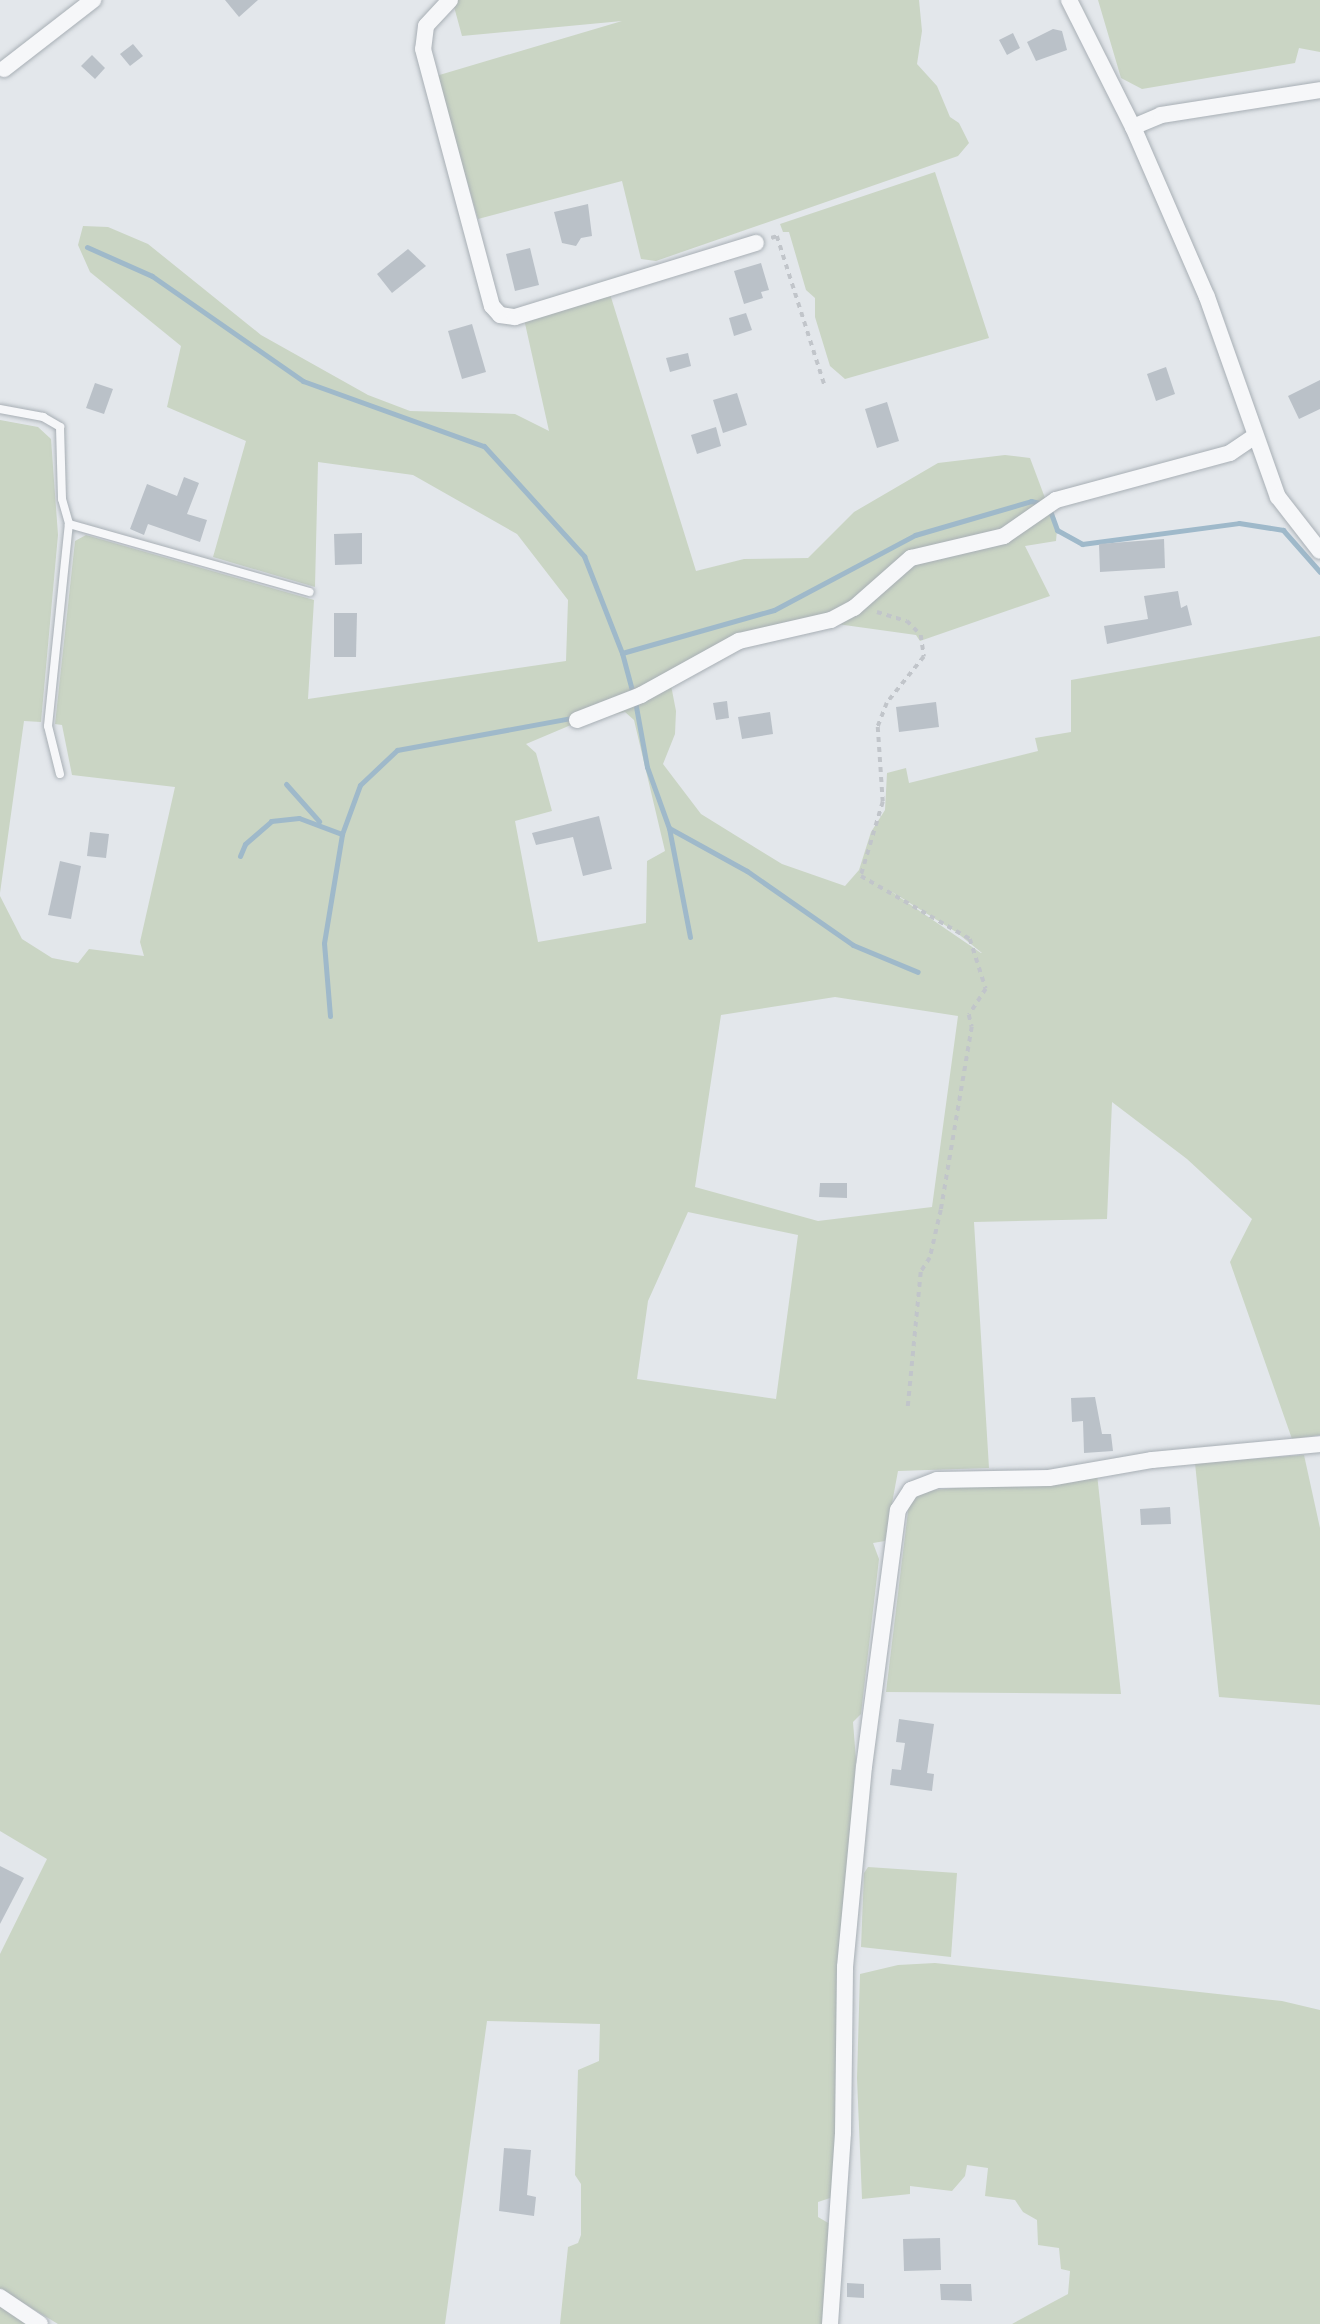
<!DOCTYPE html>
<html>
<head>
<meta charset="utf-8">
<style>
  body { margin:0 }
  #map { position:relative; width:1320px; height:2324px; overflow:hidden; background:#e3e7eb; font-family:"Exo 2",sans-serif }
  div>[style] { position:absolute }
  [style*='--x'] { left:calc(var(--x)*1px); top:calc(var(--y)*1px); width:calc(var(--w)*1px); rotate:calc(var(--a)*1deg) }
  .green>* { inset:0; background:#cad5c4 }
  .stream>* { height:5px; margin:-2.5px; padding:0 2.5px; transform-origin:2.5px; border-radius:2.5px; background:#9fb9ca }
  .building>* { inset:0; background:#bac1c8 }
  .path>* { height:3.5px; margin-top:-1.75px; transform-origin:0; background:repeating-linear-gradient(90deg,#c1c5ca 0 5px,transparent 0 10px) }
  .roads { filter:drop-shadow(0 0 2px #a8afb5) drop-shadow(0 0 2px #a8afb5) }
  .service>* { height:8px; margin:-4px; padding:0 4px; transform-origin:4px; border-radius:4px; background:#f6f7f9 }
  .minor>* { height:16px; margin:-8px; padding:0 8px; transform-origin:8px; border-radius:8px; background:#f6f7f9 }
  span { translate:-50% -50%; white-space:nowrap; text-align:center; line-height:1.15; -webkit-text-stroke:5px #f3f6f8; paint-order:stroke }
</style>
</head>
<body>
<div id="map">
  <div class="green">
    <div style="clip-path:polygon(457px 0,919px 0,922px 31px,917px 64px,937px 86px,950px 117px,959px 123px,969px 143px,958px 156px,656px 261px,641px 259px,622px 181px,478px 219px,436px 76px,622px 21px,462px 36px,453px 3px)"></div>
    <div style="clip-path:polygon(1098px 0,1320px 0,1320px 52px,1299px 48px,1295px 63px,1142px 89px,1121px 78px)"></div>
    <div style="clip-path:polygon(935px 172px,989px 338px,845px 379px,830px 366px,815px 317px,815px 298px,806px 290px,789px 232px,783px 232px,780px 224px)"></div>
    <div style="clip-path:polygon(evenodd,83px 226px,108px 227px,148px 244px,261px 335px,368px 395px,410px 411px,515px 414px,549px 431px,524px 319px,610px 294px,696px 571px,744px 559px,808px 558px,854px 512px,938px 463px,1005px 455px,1030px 458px,1057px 530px,1056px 541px,1025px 546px,1050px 596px,920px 641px,916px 635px,801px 619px,670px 680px,676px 711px,675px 734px,663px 764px,701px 814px,782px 864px,845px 886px,859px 870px,871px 832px,885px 810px,887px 773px,906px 768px,909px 783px,1038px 751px,1035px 738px,1071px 732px,1071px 680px,1320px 636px,1320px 1435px,1292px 1439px,1230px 1262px,1252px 1219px,1187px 1159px,1112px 1102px,1107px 1219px,974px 1222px,989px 1468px,898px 1471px,885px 1541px,873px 1543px,879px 1559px,861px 1714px,853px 1722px,856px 1760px,840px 1952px,836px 2156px,833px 2197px,818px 2202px,818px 2217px,830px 2224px,825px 2324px,560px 2324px,568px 2247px,578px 2243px,581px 2235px,581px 2184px,575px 2175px,578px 2070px,599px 2061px,600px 2024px,487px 2021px,445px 2324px,58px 2324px,0 2289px,0 1954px,47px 1859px,0 1831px,0 896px,22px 939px,52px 958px,78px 963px,89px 949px,144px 956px,140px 942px,175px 787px,72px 775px,62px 725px,55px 724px,75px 541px,86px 535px,314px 600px,308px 699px,566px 661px,568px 600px,517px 534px,413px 475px,318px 462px,315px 587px,213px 557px,246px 441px,167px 407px,181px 346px,90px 272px,78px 245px,83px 226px,625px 712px,634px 720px,665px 851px,647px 861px,646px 923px,538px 942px,515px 821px,552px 811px,536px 753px,526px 744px,578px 722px,625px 712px,83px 226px,889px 890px,956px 932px,982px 953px,981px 953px,889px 890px,83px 226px,835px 997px,958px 1016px,932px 1207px,818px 1221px,695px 1187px,721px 1015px,835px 997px,83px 226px,688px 1212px,798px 1235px,776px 1399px,637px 1379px,648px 1301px,688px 1212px)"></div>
    <div style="clip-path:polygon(0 420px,38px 427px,51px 439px,58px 535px,41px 722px,24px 721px,0 893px)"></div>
    <div style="clip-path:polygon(1304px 1455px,1320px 1528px,1320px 1705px,1219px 1697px,1195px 1463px)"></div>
    <div style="clip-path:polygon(1097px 1474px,1121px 1694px,886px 1692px,909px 1503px,924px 1491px)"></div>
    <div style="clip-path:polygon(868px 1867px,957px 1873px,951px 1957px,861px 1947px,864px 1873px)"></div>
    <div style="clip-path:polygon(935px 1963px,1282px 2001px,1320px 2010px,1320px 2324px,1012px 2324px,1068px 2294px,1070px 2271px,1061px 2269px,1059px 2248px,1038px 2245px,1037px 2220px,1023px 2212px,1015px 2200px,985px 2196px,988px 2168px,967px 2165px,965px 2176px,952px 2191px,910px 2186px,910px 2194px,862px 2199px,857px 2078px,860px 1974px,898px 1965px)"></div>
    <div style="clip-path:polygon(0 2303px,36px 2324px,0 2324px)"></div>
  </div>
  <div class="stream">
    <div style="--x:87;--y:247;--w:71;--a:24"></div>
    <div style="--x:152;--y:276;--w:184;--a:34.8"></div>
    <div style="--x:303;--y:381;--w:192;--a:19.8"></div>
    <div style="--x:484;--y:446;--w:149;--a:47.7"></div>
    <div style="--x:584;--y:556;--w:104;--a:68.6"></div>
    <div style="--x:633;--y:694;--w:42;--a:-105"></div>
    <div style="--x:622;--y:653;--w:158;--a:-15.8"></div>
    <div style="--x:774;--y:610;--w:160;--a:-28"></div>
    <div style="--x:915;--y:535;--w:121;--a:-16.3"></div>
    <div style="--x:1031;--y:501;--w:17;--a:13"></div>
    <div style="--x:1048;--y:505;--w:27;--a:70"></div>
    <div style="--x:1057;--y:530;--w:29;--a:29"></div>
    <div style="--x:1082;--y:544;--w:158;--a:-7.6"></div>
    <div style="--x:1239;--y:523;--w:45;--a:9"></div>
    <div style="--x:1283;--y:530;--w:56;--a:48.6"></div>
    <div style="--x:635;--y:701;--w:67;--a:79.7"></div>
    <div style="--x:647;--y:767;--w:65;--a:70.2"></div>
    <div style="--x:669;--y:828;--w:89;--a:28.9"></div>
    <div style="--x:747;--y:871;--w:129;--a:34.9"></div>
    <div style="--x:853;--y:945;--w:70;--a:22.6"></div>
    <div style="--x:286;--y:784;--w:50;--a:48.3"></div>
    <div style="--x:669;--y:828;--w:111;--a:79.1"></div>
    <div style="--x:240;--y:856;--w:13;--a:-67"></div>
    <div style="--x:245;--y:844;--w:35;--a:-41"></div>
    <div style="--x:271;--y:821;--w:28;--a:-6"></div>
    <div style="--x:299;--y:818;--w:46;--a:20.4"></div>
    <div style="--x:330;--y:1016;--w:73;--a:-94.7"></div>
    <div style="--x:324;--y:943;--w:110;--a:-80.6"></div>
    <div style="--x:342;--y:834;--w:52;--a:-69.8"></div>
    <div style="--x:360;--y:785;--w:51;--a:-43.4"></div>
    <div style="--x:397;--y:750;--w:182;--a:-10.4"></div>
  </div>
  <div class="building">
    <div style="clip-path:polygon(225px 0,258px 0,239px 17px)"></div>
    <div style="clip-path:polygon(1053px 29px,1062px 31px,1067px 50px,1036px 61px,1027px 42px)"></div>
    <div style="clip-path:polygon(1013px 33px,1020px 48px,1007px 55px,999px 40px)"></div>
    <div style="clip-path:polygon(133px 44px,143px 56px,130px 66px,120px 54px)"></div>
    <div style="clip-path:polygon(92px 55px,105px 68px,95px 79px,81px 66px)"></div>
    <div style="clip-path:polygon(588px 204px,592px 236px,581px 238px,576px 246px,562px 243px,554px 212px)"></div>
    <div style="clip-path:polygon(530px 248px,539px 285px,515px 291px,506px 254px)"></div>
    <div style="clip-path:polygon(408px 249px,426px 266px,392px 293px,377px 274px)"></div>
    <div style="clip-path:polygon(761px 263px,769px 290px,761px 292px,763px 298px,744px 304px,734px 271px)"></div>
    <div style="clip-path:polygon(746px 313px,752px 330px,734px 336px,729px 318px)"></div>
    <div style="clip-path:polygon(472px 324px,486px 372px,462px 379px,448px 331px)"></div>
    <div style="clip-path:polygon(688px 353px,691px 366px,670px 372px,666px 358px)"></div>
    <div style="clip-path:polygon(1166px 367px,1175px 394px,1156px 401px,1147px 374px)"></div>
    <div style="clip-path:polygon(1320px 380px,1320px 409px,1299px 419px,1288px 396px)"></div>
    <div style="clip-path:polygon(95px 383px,113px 389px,104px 414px,86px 408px)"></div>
    <div style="clip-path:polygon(737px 393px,747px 425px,723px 433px,713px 400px)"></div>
    <div style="clip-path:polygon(887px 402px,899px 441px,877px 448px,865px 409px)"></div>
    <div style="clip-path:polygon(716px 427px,721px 446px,697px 454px,691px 435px)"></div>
    <div style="clip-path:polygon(184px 477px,199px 483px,187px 514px,207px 520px,200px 542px,148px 524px,144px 535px,130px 529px,147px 484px,177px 496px)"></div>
    <div style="clip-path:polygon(362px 533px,362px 564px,335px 565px,334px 534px)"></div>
    <div style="clip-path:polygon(1164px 539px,1165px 568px,1100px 572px,1099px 544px)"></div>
    <div style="clip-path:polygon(1178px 591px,1181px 608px,1187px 605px,1192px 625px,1107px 644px,1104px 626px,1148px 619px,1144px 596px)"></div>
    <div style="clip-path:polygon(334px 613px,357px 613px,356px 657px,334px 657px)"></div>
    <div style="clip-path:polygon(727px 701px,729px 718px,716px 720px,713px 703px)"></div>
    <div style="clip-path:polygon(936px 702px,939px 727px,899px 732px,896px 707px)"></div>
    <div style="clip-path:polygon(770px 712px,773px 734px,742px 739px,738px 717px)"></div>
    <div style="clip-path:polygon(599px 816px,612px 869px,583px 876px,573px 837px,536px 845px,532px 833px)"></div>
    <div style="clip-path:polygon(90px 832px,109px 834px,106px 858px,87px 856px)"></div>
    <div style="clip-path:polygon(60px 861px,81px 866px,71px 919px,48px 915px)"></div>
    <div style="clip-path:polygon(820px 1183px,847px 1183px,847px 1198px,819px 1197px)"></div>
    <div style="clip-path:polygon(1095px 1397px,1102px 1434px,1111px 1434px,1113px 1451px,1084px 1453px,1083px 1421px,1072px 1422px,1071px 1398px)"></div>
    <div style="clip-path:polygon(1170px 1507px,1171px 1524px,1141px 1525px,1140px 1509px)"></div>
    <div style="clip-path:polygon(899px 1719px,934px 1724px,927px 1773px,934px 1774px,932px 1791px,890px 1785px,892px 1769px,901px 1770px,905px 1743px,896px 1742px)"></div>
    <div style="clip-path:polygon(0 1866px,24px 1878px,0 1924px)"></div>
    <div style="clip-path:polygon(504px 2148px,531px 2150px,527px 2195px,536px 2197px,534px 2216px,499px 2211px)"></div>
    <div style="clip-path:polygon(940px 2238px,941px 2270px,904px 2271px,903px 2239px)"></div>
    <div style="clip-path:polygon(847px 2283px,864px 2284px,864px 2298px,847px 2297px)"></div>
    <div style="clip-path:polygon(940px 2284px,971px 2284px,972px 2301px,941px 2300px)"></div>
  </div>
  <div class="path">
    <div style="--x:771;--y:238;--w:6;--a:-18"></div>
    <div style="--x:777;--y:236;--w:157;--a:72.3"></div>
    <div style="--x:877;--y:612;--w:31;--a:17"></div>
    <div style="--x:907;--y:621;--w:20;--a:45"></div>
    <div style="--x:921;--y:635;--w:22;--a:82"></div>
    <div style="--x:924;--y:657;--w:59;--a:128.8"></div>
    <div style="--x:887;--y:703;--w:26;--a:111"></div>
    <div style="--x:878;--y:727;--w:75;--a:86.2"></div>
    <div style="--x:883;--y:802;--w:77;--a:106.6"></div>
    <div style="--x:861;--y:876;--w:126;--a:30"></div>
    <div style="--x:970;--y:939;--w:52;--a:72.3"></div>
    <div style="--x:986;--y:989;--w:31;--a:123"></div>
    <div style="--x:969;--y:1015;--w:12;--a:76"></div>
    <div style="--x:972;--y:1027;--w:186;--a:99.6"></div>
    <div style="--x:941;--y:1210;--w:49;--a:102.9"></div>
    <div style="--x:930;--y:1258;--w:17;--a:123"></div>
    <div style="--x:921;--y:1272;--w:136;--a:95.5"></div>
  </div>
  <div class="roads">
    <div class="service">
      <div style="--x:0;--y:409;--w:44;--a:10.5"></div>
      <div style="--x:43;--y:417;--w:20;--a:30"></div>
      <div style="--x:60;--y:427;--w:72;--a:88.4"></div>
      <div style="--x:62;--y:499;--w:26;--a:74"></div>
      <div style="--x:69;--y:524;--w:250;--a:15.8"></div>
      <div style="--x:60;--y:774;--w:49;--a:-104"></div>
      <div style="--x:48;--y:726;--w:203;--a:-84.1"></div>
    </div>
    <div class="minor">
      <div style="--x:450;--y:0;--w:35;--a:133"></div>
      <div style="--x:426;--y:26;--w:23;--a:97"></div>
      <div style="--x:423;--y:49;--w:266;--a:75"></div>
      <div style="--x:492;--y:306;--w:12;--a:48"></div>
      <div style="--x:500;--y:315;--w:15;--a:8"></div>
      <div style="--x:515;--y:317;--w:252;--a:-17.1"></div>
      <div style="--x:1069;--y:0;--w:142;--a:63.3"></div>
      <div style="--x:1133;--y:127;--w:185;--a:66.5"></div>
      <div style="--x:1207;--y:297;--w:212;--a:70.5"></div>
      <div style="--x:1278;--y:497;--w:68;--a:52.1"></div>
      <div style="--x:4;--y:69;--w:113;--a:-37.8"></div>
      <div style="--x:1133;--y:127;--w:30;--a:-23"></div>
      <div style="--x:1161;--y:115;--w:161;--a:-8.9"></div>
      <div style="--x:577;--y:720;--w:69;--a:-21.3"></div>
      <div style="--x:641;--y:695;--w:112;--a:-28.9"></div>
      <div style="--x:739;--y:641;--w:94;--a:-12.9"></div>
      <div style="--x:831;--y:620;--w:26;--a:-28"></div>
      <div style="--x:854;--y:608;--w:76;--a:-41.3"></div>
      <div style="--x:911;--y:558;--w:96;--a:-13.3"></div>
      <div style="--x:1004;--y:536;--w:63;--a:-34.7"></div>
      <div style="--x:1056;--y:500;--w:180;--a:-15.1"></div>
      <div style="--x:1230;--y:453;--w:30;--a:-34"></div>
      <div style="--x:0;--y:2297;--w:48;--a:34"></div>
      <div style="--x:830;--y:2324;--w:191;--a:-86.1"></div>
      <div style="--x:843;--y:2133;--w:166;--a:-89.3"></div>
      <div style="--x:845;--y:1967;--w:201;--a:-84.6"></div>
      <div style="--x:864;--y:1767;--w:259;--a:-82.5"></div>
      <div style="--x:898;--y:1510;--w:24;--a:-57"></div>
      <div style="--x:911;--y:1490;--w:28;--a:-21"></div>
      <div style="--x:937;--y:1480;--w:112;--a:-1"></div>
      <div style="--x:1049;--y:1478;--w:105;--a:-9.9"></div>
      <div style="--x:1152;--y:1460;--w:169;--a:-5.4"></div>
    </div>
  </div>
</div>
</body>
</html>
